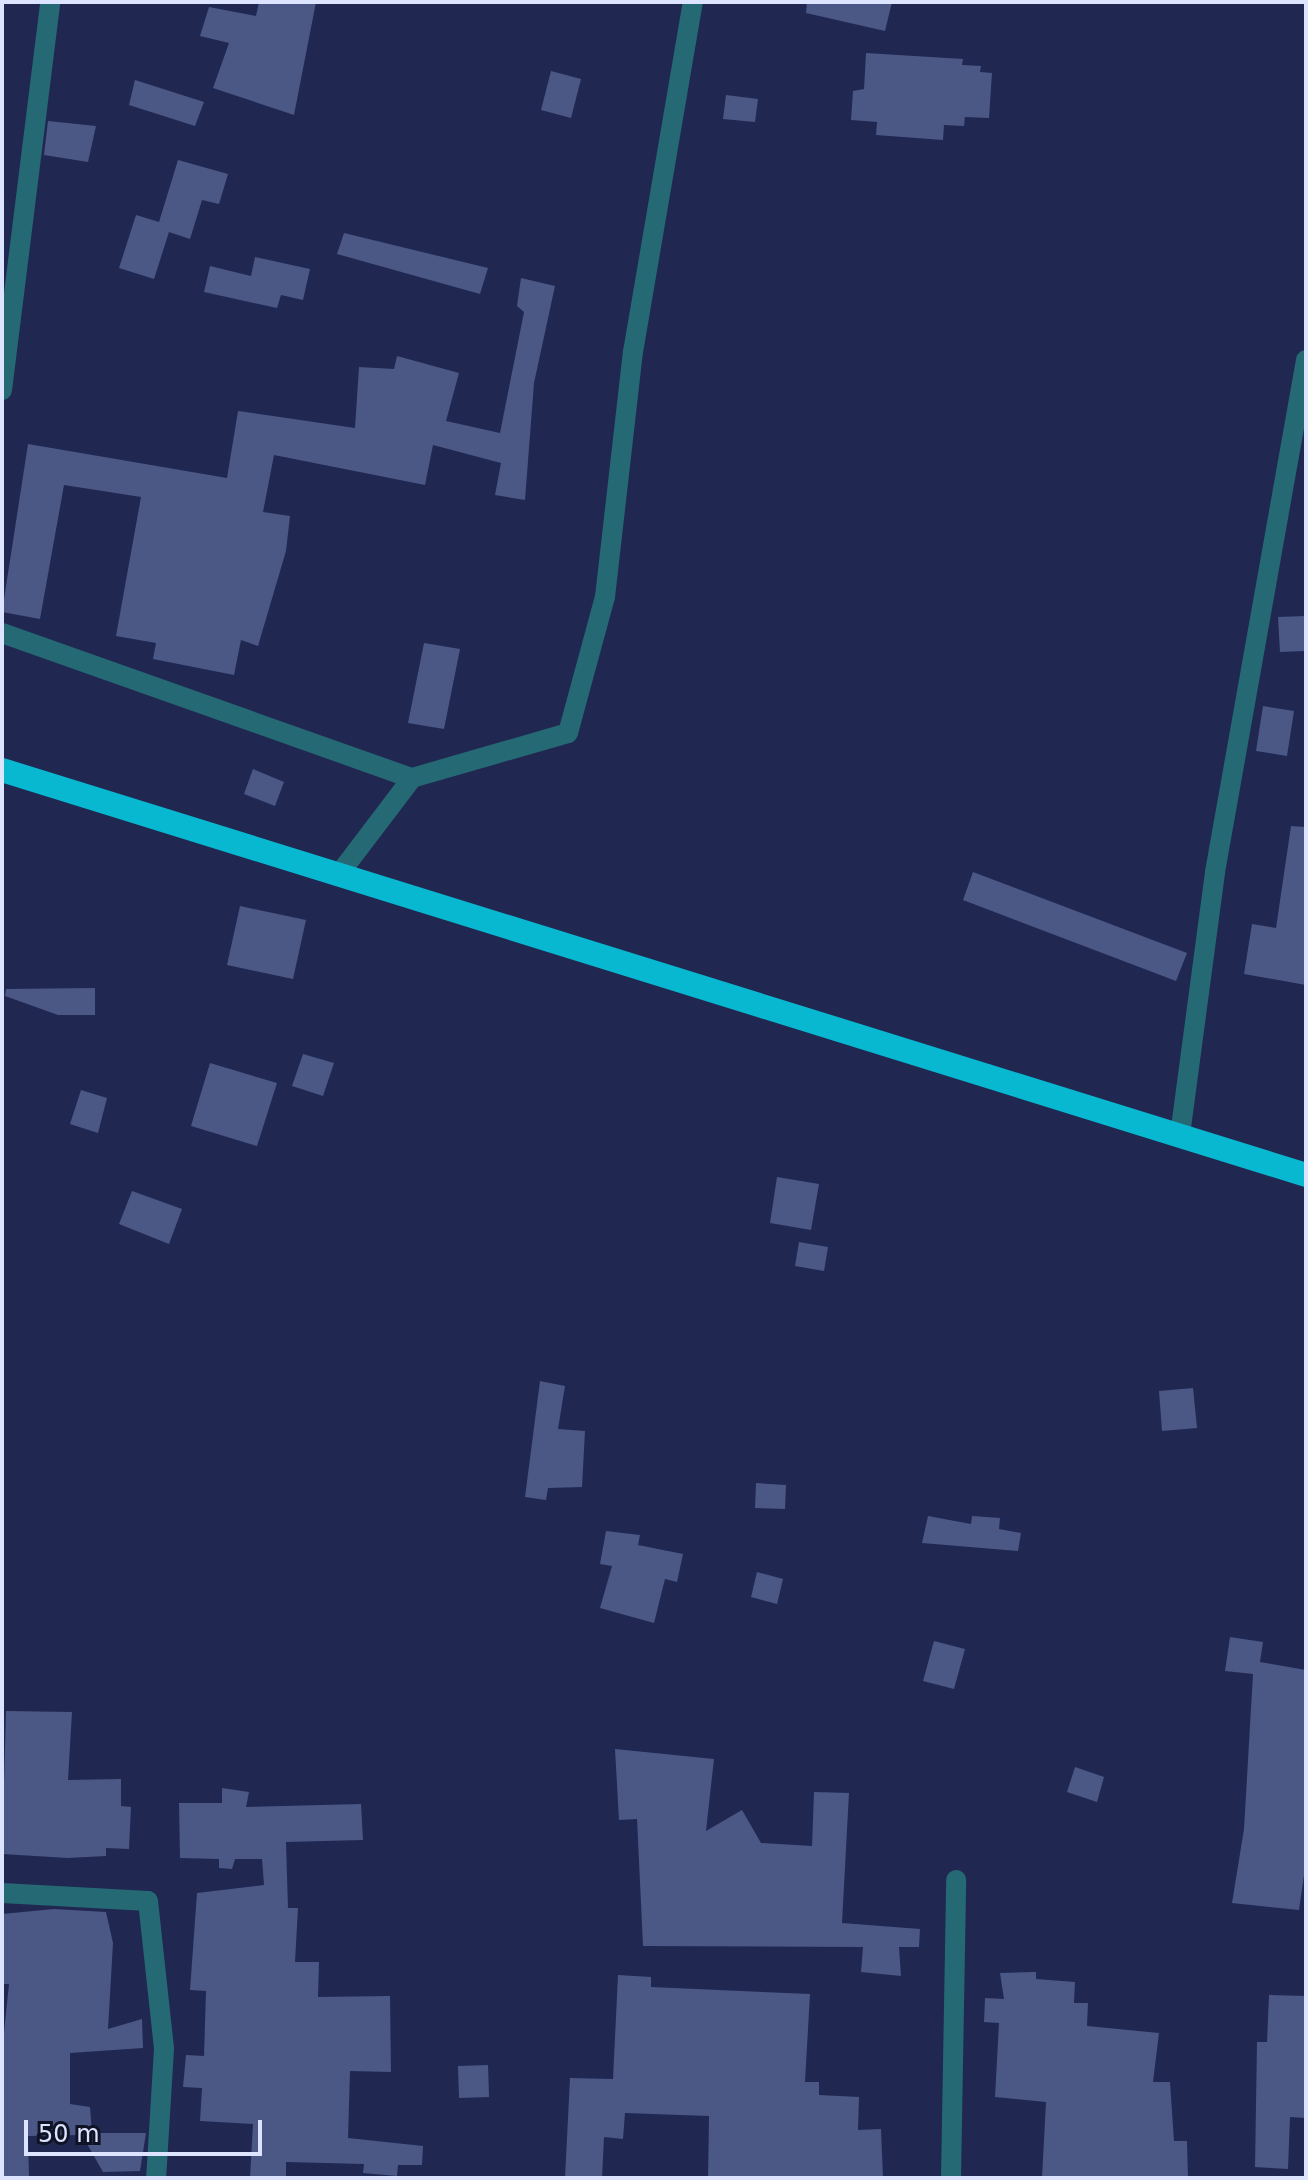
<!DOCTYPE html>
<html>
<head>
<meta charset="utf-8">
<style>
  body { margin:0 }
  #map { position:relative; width:1308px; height:2180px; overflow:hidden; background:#202851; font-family:"DejaVu Sans",sans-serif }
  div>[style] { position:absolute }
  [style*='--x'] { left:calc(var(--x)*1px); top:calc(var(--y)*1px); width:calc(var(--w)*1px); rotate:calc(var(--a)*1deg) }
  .building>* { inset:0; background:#4b5784 }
  .minor>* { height:20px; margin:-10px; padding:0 10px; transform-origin:10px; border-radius:10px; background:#256975 }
  .highway>* { height:24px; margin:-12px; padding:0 12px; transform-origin:12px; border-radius:12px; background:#08b7d0 }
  span { translate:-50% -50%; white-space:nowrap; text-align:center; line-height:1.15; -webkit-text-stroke:7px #0f1325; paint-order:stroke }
  .frame { position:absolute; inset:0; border:4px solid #dce4ff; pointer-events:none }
  .scale { position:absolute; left:24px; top:2120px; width:238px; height:36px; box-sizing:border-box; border:4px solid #dce4ff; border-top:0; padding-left:10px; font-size:24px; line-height:28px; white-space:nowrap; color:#dce4ff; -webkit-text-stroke:6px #0f1325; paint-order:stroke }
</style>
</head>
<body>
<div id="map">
  <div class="building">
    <div style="clip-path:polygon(259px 2px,316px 2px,294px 115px,213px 88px,229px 43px,200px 36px,209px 7px,256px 16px)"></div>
    <div style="clip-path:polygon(807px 2px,892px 2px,885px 31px,806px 13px)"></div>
    <div style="clip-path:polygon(866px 53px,963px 59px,962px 65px,981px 66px,980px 72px,992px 73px,989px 118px,965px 117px,964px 126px,944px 125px,943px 140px,876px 135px,877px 122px,851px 120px,853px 91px,864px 89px)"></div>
    <div style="clip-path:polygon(551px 71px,581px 79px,571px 118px,541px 110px)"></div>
    <div style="clip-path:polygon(135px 80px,204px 102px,195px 126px,129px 105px)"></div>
    <div style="clip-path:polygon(726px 95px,758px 99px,755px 122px,723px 119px)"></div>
    <div style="clip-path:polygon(48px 121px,96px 126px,88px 162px,44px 155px)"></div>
    <div style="clip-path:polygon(178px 160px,228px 174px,219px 204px,202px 200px,190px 239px,169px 232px,154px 279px,119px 268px,136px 215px,159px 222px)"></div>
    <div style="clip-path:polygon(344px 233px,488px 268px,480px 294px,337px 254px)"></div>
    <div style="clip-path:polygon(255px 257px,310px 269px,303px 300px,281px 295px,277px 308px,204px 292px,210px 266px,251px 276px)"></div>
    <div style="clip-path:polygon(521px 278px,555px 286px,534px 383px,525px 500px,495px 495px,501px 463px,433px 445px,425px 485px,274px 455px,263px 512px,290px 516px,286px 551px,258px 646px,241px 640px,234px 675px,153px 659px,156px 643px,116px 636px,141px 497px,64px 485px,40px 619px,2px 612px,28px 444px,227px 478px,238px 411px,355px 428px,359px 367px,394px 369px,397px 356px,459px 373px,446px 421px,500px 433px,524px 312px,517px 306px)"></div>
    <div style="clip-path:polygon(1305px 616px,1305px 651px,1280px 652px,1278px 617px)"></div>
    <div style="clip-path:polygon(424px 643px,460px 649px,444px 729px,408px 723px)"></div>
    <div style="clip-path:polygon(1263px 706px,1294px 711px,1287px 756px,1256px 751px)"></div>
    <div style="clip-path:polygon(253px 769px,284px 782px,275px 806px,244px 794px)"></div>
    <div style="clip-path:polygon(1291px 826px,1306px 827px,1306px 985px,1244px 974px,1252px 924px,1276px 928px)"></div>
    <div style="clip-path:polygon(973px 872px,1187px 953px,1176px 981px,963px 900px)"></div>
    <div style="clip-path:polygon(240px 906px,306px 920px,293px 979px,227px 965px)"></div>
    <div style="clip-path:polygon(95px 988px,95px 1015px,58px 1015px,5px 996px,6px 989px)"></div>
    <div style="clip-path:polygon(303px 1054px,334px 1063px,323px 1096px,292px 1086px)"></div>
    <div style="clip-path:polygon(210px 1063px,277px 1083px,257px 1146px,191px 1126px)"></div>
    <div style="clip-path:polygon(81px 1090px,107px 1098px,98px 1133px,70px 1124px)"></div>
    <div style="clip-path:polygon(777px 1177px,819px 1184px,811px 1230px,770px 1223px)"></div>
    <div style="clip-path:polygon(132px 1191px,182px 1209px,169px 1244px,119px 1224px)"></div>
    <div style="clip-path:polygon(799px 1242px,828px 1247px,824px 1271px,795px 1266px)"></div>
    <div style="clip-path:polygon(540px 1381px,565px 1386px,558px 1429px,585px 1431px,582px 1487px,548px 1488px,546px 1500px,525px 1497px)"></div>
    <div style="clip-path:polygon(1193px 1388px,1197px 1428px,1162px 1431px,1159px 1391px)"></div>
    <div style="clip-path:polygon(756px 1483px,786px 1485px,785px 1509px,755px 1508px)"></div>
    <div style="clip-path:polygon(928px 1516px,971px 1524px,972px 1516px,1000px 1518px,999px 1529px,1021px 1533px,1018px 1551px,922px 1543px)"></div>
    <div style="clip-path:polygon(606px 1531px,640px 1535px,638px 1545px,683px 1554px,677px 1582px,665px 1579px,654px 1623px,600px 1608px,612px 1566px,600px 1564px)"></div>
    <div style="clip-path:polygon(757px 1572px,783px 1579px,777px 1604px,751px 1597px)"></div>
    <div style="clip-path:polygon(1230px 1637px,1263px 1642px,1260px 1662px,1306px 1670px,1306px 1861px,1299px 1910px,1232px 1903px,1244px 1829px,1253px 1674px,1225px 1671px)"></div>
    <div style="clip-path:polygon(934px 1641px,965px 1649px,954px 1689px,923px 1681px)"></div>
    <div style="clip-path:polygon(6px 1711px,72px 1712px,68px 1780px,121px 1779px,121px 1806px,131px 1807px,129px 1849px,106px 1848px,106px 1856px,68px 1858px,2px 1854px)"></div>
    <div style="clip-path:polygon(615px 1749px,714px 1759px,706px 1831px,742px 1810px,761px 1843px,812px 1846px,814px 1792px,849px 1793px,842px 1923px,920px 1929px,919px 1947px,899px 1947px,901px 1976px,861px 1972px,863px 1947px,643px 1946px,637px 1819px,619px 1820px)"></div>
    <div style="clip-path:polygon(1075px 1767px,1104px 1777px,1097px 1802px,1067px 1792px)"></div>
    <div style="clip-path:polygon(222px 1788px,249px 1792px,246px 1807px,361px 1804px,363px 1840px,286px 1842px,288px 1908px,298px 1908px,295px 1962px,319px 1962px,318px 1997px,390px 1996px,391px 2072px,350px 2071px,348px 2138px,423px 2146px,422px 2165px,398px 2165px,397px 2176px,363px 2173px,364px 2164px,286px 2162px,286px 2178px,250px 2178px,253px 2124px,200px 2121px,202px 2088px,183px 2087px,186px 2055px,204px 2056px,206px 1991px,190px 1990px,197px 1893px,264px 1885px,262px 1859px,235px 1859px,232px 1869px,219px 1868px,219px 1859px,180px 1858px,179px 1803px,222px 1803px)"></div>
    <div style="clip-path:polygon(54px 1909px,106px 1912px,113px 1943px,108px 2029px,142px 2019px,143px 2048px,70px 2053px,70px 2104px,90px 2107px,92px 2133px,146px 2133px,140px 2171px,103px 2172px,82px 2135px,28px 2136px,29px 2178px,2px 2178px,2px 2052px,9px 1984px,2px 1984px,2px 1914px)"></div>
    <div style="clip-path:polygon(1036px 1972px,1036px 1979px,1075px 1982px,1074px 2003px,1088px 2003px,1087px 2026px,1159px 2033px,1153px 2082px,1170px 2082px,1174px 2141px,1187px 2141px,1188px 2178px,1042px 2178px,1046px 2102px,995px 2097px,999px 2023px,984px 2022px,985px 1998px,1004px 1999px,1000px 1973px)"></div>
    <div style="clip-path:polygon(618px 1975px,651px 1977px,651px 1987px,810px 1994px,805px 2082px,819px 2082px,819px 2095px,859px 2097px,858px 2130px,881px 2129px,883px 2178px,708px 2178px,709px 2116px,625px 2113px,623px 2139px,604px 2137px,602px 2178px,565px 2178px,570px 2078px,613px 2079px)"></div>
    <div style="clip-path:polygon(1269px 1995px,1306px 1996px,1306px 2118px,1290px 2117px,1288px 2169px,1255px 2167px,1257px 2042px,1267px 2042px)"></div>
    <div style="clip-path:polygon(488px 2065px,489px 2097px,459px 2098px,458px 2066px)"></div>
  </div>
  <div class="minor">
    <div style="--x:2;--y:390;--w:391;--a:-82.9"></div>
    <div style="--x:2;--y:633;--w:435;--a:19.5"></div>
    <div style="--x:340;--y:873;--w:119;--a:-52.8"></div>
    <div style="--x:412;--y:778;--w:162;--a:-16.1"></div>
    <div style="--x:568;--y:733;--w:141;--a:-74.8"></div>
    <div style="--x:605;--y:597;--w:247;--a:-83.5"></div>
    <div style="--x:633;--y:352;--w:355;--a:-80.3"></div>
    <div style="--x:1180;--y:1135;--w:265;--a:-82.4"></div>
    <div style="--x:1215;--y:872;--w:520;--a:-79.92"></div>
    <div style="--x:2;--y:1893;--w:146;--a:3.1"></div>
    <div style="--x:148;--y:1901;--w:149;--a:83.8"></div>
    <div style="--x:164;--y:2049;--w:129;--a:93.5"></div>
    <div style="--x:951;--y:2178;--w:298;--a:-89"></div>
  </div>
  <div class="highway">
    <div style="--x:2;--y:770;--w:1365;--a:17.25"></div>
  </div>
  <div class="frame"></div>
  <div class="scale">50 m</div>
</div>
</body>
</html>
